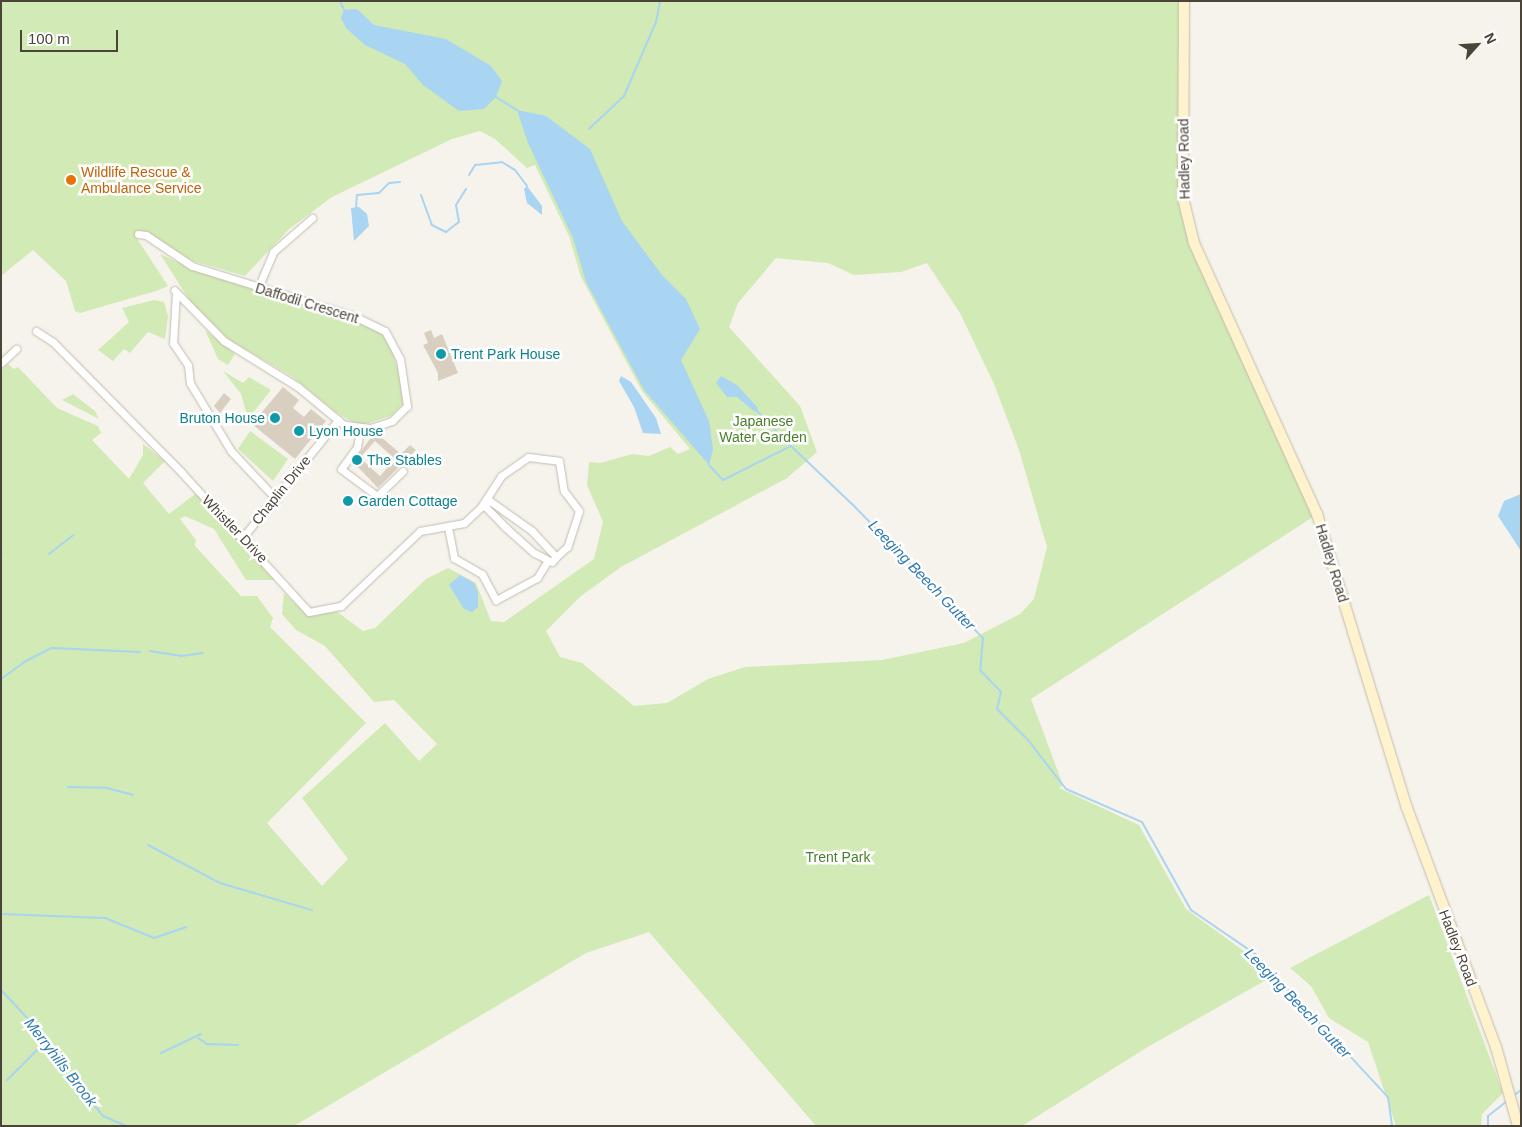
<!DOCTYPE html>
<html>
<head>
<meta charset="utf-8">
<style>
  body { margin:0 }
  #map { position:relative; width:1522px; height:1127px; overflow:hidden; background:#f6f3ec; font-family:Helvetica,sans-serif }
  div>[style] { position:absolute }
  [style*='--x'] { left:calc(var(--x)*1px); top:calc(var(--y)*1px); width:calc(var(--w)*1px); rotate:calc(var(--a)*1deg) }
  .green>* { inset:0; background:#d2eab5 }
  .water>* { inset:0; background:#a9d4f2 }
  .stream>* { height:2px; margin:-1px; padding:0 1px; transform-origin:1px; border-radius:1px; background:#a9d4f2 }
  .building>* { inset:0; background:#d8cfc1 }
  .roads { filter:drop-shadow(0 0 1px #c2bbae) drop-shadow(0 0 1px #c2bbae) }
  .street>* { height:7px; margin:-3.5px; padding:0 3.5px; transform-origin:3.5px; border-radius:3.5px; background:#fff }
  .secondary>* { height:10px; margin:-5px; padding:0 5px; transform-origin:5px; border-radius:5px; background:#fff3cd }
  .dots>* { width:14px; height:14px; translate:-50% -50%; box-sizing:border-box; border:2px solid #fff; border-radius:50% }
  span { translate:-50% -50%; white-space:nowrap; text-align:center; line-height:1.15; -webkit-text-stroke:5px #fff; paint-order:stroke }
  .street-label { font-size:14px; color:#4b4439 }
  .food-label { font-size:14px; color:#c56008 }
  .left { translate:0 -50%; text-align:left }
  .culture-label { font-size:14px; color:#0d838f }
  .right { translate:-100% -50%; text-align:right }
  .park-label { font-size:14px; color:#4a7f2a }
  .water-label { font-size:15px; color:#2e7ab2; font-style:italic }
  .frame { position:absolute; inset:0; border:2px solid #4b4439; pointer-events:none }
  .north { position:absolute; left:1452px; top:20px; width:50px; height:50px; -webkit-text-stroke:4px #fff; paint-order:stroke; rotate:64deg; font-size:14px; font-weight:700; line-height:20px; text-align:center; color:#4b4439 }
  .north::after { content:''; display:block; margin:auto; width:18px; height:22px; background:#4b4439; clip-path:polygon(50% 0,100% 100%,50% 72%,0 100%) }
  .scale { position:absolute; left:20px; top:30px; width:98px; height:22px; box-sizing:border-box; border:2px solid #4b4439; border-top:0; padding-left:6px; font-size:15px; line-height:18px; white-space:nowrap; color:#4b4439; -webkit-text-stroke:4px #fff; paint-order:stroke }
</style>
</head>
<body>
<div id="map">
  <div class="green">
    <div style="clip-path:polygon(evenodd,1px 1px,1181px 1px,1178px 198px,1189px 245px,1313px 517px,1031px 699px,1063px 785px,1059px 788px,1139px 825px,1186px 909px,1252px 957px,1266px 980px,1146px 1048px,1022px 1126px,816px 1126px,649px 932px,586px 953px,294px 1126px,1px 1126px,1px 370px,8px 364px,14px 369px,18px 367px,57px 408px,98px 426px,101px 433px,92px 440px,129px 479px,143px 455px,143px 444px,165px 461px,143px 483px,169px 514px,195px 494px,202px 497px,274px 580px,246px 580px,214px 529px,185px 516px,180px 519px,196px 540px,195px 546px,241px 596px,257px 596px,273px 618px,270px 627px,366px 723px,267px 823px,322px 886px,348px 859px,302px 798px,385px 723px,419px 761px,437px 744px,394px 700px,374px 702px,325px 646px,296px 630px,282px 614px,284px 593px,308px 616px,336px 611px,363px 631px,375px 628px,426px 579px,448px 568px,476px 583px,491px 621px,504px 622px,594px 559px,603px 522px,587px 485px,589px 462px,600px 463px,632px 454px,649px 456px,670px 447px,678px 454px,690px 449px,642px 391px,581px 277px,569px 236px,535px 165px,527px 168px,495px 139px,480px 131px,452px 139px,332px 197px,289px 229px,245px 276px,193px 261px,145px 232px,136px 237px,168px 286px,156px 291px,80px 313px,75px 311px,66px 281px,33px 250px,1px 276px,1px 1px,776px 258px,828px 263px,854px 275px,901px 272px,927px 263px,960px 313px,994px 384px,1019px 450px,1047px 547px,1034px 599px,1020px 614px,964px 643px,882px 660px,745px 667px,708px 679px,667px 703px,634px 706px,582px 663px,560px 657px,546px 631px,581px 596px,621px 567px,787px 478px,817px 452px,800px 406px,729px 327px,738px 303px,776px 258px)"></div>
    <div style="clip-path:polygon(160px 254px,192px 269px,358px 320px,381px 331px,389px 341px,406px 395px,402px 405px,391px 416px,359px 426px,337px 413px,291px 376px,226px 338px,190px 301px)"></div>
    <div style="clip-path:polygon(154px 300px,164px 302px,168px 316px,165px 339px,148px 332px,130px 353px,124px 349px,113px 361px,98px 350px,129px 322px,122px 308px)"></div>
    <div style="clip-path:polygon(205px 330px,235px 354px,228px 365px,218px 359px)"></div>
    <div style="clip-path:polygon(223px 371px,243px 383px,249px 377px,271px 390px,248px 419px,241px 394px)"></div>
    <div style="clip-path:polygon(73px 394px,95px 411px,99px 419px,62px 400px)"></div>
    <div style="clip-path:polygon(250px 431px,288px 459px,273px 481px,238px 449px)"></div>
    <div style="clip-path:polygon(1429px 895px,1503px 1093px,1482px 1114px,1481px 1126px,1396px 1126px,1368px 1042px,1329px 1018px,1311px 986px,1290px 968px)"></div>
  </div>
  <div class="water">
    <div style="clip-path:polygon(357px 9px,374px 25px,446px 39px,491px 66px,502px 81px,496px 97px,484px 109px,459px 111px,423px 85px,405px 64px,365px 45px,346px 28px,341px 18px,344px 10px)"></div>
    <div style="clip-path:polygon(517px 110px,546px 116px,590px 149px,622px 221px,662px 275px,686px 299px,700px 329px,681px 360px,709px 421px,713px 449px,709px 465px,644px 390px,586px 282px,573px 238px,528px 143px)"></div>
    <div style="clip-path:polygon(527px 186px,542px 206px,542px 215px,527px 203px,524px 189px)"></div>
    <div style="clip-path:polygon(359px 207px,367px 214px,369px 226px,354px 241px,351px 208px)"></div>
    <div style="clip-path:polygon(621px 376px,631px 382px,656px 418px,661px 434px,643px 433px,634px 407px,619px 381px)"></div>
    <div style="clip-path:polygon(721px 376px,737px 385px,758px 408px,755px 412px,737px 397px,727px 397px,716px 383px)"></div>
    <div style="clip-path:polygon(1521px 494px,1521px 551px,1498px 516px,1504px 501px)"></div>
    <div style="clip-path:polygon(460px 575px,474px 583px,478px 592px,478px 607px,472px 612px,464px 609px,449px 585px)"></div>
  </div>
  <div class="stream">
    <div style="--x:340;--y:1;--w:10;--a:66"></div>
    <div style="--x:496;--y:97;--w:25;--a:32"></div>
    <div style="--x:589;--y:129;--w:48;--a:-43.3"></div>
    <div style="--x:624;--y:96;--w:81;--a:-66.6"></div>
    <div style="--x:656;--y:22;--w:21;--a:-79"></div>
    <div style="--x:469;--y:175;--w:12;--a:-59"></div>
    <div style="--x:475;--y:165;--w:27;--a:-6"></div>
    <div style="--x:502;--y:162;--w:15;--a:32"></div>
    <div style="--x:515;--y:170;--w:20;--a:53"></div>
    <div style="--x:421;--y:195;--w:32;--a:70"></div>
    <div style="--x:432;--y:225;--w:16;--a:27"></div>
    <div style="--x:446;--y:232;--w:16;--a:-38"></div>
    <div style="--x:459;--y:222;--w:17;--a:-100"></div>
    <div style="--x:456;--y:205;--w:19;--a:-58"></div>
    <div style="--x:356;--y:208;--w:13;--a:-86"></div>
    <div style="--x:357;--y:195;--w:22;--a:-5"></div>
    <div style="--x:379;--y:193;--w:14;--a:-45"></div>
    <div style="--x:389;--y:183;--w:11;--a:-5"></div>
    <div style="--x:756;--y:410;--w:50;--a:45.8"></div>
    <div style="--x:709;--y:465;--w:21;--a:47"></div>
    <div style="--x:723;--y:480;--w:76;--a:-26.6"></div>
    <div style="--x:791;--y:446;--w:87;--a:43.6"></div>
    <div style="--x:854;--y:506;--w:185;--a:45.7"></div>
    <div style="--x:983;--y:638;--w:32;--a:95"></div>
    <div style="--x:980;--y:670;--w:30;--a:46"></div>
    <div style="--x:1001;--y:692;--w:17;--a:103"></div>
    <div style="--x:997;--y:709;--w:44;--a:45"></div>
    <div style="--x:1028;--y:740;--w:62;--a:52.2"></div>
    <div style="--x:1066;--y:789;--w:83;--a:23.5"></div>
    <div style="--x:1142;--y:822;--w:101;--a:60.9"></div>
    <div style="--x:1191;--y:910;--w:78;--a:34.5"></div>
    <div style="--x:1255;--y:954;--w:195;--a:47.1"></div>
    <div style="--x:1388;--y:1097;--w:29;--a:82"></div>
    <div style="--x:1;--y:554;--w:1;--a:0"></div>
    <div style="--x:49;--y:554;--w:31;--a:-38"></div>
    <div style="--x:150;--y:651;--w:31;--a:9"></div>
    <div style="--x:181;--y:656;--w:22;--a:-8"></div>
    <div style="--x:1;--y:679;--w:29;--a:-36"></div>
    <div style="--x:24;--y:662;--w:31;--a:-27"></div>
    <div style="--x:52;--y:648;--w:88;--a:2.6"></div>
    <div style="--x:68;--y:787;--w:39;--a:1"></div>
    <div style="--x:107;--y:788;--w:27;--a:15"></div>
    <div style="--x:148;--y:845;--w:81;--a:27.8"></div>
    <div style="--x:220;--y:883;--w:96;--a:16.4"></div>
    <div style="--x:1;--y:914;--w:104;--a:2.2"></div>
    <div style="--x:105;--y:918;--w:53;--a:22.2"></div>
    <div style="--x:154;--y:938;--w:34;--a:-19"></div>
    <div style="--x:1;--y:990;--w:64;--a:46.9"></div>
    <div style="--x:45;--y:1037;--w:39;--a:59"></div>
    <div style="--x:65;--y:1070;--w:60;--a:50.4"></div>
    <div style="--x:103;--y:1116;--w:25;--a:23"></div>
    <div style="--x:198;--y:1038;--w:11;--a:34"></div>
    <div style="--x:207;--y:1044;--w:31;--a:2"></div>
    <div style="--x:161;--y:1053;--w:44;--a:-25.4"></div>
    <div style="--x:7;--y:1080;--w:45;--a:-45"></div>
    <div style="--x:1513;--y:1096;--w:10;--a:-37"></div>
    <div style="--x:1488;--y:1126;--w:10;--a:-90"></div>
    <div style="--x:1488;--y:1116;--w:24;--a:-38"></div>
  </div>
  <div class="building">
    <div style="clip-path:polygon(431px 330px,434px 338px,442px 334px,458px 373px,438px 381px,438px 373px,423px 345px,428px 343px,424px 333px)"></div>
    <div style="clip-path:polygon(283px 387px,299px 400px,293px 408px,304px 417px,311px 409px,326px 421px,295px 459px,252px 424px)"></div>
    <div style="clip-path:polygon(224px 393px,231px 399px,220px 413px,214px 406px)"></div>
    <div style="clip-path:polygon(evenodd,375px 432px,401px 454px,410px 445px,416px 450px,378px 488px,353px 462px,375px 432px,375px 441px,395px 459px,380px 476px,360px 458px,375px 441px)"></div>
  </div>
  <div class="roads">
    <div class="street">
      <div style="--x:138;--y:234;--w:8;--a:7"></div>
      <div style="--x:146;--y:235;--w:55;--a:34"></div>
      <div style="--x:192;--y:266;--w:170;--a:17.2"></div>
      <div style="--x:354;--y:316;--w:34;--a:26"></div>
      <div style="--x:385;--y:331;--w:32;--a:62"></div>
      <div style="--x:400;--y:359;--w:48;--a:81.5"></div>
      <div style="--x:407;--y:406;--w:21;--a:135"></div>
      <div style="--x:392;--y:421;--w:23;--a:162"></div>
      <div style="--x:370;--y:428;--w:26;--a:-173"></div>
      <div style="--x:344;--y:425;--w:60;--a:-140.4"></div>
      <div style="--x:298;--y:387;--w:87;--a:-148.1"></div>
      <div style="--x:224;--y:341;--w:71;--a:-134.4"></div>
      <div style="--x:258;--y:288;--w:39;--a:-67"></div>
      <div style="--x:273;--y:252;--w:52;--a:-41.1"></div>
      <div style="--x:176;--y:293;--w:50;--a:93.4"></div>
      <div style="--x:173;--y:343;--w:27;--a:56"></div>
      <div style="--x:188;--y:365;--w:18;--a:84"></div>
      <div style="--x:190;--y:383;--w:79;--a:58.9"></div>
      <div style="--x:231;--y:451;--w:66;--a:46.8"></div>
      <div style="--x:36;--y:331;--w:20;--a:33"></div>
      <div style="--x:53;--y:342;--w:184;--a:45.4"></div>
      <div style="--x:182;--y:473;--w:188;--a:47.6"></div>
      <div style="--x:309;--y:612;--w:33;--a:-11"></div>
      <div style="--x:341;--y:606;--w:109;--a:-43.5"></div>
      <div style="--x:420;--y:531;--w:45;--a:-10.3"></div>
      <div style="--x:464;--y:523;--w:23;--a:-43"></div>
      <div style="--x:481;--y:507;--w:37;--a:-57"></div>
      <div style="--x:501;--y:476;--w:33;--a:-35"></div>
      <div style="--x:528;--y:457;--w:31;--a:7"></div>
      <div style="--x:559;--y:461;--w:30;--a:81"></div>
      <div style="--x:564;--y:491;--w:25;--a:53"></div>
      <div style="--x:579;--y:511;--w:38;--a:108"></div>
      <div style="--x:567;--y:547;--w:15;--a:138"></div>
      <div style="--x:1;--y:363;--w:21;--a:-43"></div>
      <div style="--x:360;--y:430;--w:17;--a:100"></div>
      <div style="--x:357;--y:447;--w:27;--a:126"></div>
      <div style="--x:341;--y:469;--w:45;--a:36.9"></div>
      <div style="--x:377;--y:496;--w:36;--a:-44"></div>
      <div style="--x:490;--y:501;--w:52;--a:35.5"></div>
      <div style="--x:532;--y:531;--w:35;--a:47"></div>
      <div style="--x:556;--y:557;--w:6;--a:129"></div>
      <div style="--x:552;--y:562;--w:20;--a:-153"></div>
      <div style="--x:534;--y:553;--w:38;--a:-138"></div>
      <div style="--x:506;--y:528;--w:29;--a:-134"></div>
      <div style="--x:486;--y:507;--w:5;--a:-101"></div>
      <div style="--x:485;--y:502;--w:5;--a:-11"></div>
      <div style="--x:448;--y:527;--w:32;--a:79"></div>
      <div style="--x:454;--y:558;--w:32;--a:30"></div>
      <div style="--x:482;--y:574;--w:30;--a:62"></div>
      <div style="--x:496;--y:600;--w:47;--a:-28.2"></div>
      <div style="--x:537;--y:578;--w:19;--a:-58"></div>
      <div style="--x:243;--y:537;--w:151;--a:-50.9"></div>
    </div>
    <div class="secondary">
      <div style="--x:1184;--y:1;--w:197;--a:90.3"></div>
      <div style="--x:1183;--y:198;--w:46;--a:76.3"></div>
      <div style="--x:1194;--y:243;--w:298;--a:65.6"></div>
      <div style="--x:1317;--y:514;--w:307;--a:73"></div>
      <div style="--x:1407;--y:808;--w:255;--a:69.6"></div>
      <div style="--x:1496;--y:1047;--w:82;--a:74.4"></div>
    </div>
  </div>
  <div class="dots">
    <div style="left:71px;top:180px;background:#e8710a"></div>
    <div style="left:441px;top:354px;background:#0f9aa8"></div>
    <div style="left:275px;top:418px;background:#0f9aa8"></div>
    <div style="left:299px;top:431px;background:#0f9aa8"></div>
    <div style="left:357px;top:460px;background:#0f9aa8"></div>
    <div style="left:348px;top:501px;background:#0f9aa8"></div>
  </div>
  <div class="street-label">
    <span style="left:1184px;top:159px;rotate:-91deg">Hadley Road</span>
    <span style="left:307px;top:303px;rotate:17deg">Daffodil Crescent</span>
    <span style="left:281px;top:490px;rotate:-51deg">Chaplin Drive</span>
    <span style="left:235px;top:529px;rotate:46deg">Whistler Drive</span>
    <span style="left:1332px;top:563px;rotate:73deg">Hadley Road</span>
    <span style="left:1458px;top:948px;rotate:69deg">Hadley Road</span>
  </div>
  <div class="food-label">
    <span class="left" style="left:81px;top:180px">Wildlife Rescue &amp;<br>Ambulance Service</span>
  </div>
  <div class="culture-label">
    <span class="left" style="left:451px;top:354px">Trent Park House</span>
    <span class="right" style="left:265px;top:418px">Bruton House</span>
    <span class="left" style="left:309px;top:431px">Lyon House</span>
    <span class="left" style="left:367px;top:460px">The Stables</span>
    <span class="left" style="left:358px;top:501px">Garden Cottage</span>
  </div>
  <div class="park-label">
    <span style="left:763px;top:429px">Japanese<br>Water Garden</span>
    <span style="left:838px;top:857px">Trent Park</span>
  </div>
  <div class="water-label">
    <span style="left:922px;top:575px;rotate:46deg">Leeging Beech Gutter</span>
    <span style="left:1298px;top:1003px;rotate:46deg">Leeging Beech Gutter</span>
    <span style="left:61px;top:1062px;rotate:52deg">Merryhills Brook</span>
  </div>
  <div class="frame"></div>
  <div class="north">N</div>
  <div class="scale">100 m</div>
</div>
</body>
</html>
